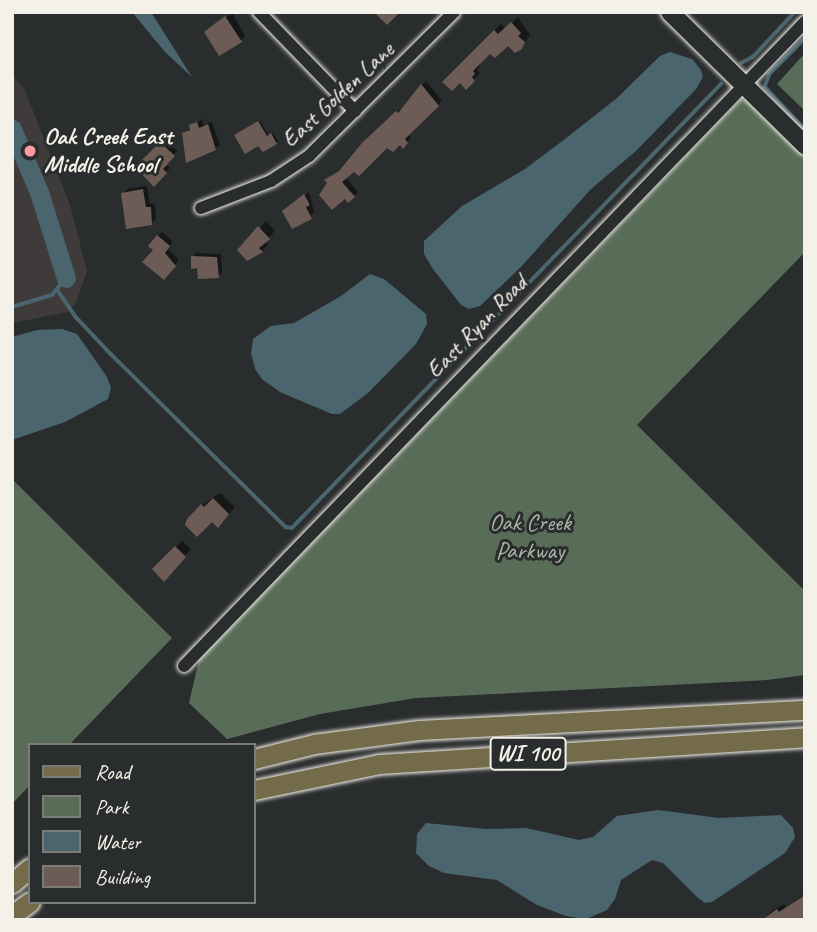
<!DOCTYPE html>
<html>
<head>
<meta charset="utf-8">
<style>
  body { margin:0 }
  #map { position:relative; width:817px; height:932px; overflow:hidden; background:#2a2d2e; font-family:Caveat,sans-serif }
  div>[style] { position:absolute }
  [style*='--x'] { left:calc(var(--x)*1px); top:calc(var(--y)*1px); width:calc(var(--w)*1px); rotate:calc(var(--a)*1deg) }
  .built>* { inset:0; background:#3e3b3a }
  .green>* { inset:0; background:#586c57 }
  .water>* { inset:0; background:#4b656f }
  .shadow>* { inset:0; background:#0007 }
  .stream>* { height:3.5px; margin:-1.75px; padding:0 1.75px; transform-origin:1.75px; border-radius:1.75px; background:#4b656f }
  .river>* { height:19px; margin:-9.5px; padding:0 9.5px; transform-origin:9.5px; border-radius:9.5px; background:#4b656f }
  .building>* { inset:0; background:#6d5c55 }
  .roads { filter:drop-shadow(0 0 2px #f4f1e8) drop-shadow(0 0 2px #f4f1e8) }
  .street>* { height:12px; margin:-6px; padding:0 6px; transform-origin:6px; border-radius:6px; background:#2a2d2e }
  .secondary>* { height:18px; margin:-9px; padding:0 9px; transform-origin:9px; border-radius:9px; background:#2a2d2e }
  .primary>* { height:19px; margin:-9.5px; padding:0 9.5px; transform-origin:9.5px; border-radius:9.5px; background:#746b4b }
  .dots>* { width:19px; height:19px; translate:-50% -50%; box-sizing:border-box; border:4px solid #2a2d2e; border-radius:50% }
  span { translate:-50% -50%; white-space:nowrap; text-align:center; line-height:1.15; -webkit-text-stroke:6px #2a2d2e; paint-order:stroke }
  .shield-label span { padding:2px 5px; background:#2a2d2e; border:2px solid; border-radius:5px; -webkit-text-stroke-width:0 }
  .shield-label { font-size:23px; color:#f4f1e8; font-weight:700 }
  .street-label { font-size:24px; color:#f4f1e8 }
  .poi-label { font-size:24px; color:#f4f1e8; font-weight:700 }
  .left { translate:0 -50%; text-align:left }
  .park-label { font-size:24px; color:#aeb5a7 }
  .frame { position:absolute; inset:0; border:14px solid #f4f1e8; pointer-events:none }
  .legend { position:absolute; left:28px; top:743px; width:228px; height:161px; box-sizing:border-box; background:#2a2d2e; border:2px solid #7b7b78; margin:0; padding:9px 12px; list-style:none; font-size:21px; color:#f4f1e8 }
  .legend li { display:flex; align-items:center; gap:14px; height:35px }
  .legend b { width:35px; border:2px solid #7b7b78 }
</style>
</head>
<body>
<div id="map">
  <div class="built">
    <div style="clip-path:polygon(12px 75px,24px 88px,70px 205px,87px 271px,76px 303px,68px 312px,12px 323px)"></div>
  </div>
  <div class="green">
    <div style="clip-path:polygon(805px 53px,805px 111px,777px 84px)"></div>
    <div style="clip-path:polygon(740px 100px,747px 100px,805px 152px,805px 252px,637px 425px,805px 591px,805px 675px,767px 680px,416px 698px,320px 714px,227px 739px,189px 703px,199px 660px)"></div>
    <div style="clip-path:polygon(12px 479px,172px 638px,69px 745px,30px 745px,30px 785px,12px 804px)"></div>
  </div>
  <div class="water">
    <div style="clip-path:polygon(132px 12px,151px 12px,192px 77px,165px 52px)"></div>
    <div style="clip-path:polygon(670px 52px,692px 59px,701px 70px,703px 77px,696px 89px,636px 151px,591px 189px,521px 267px,480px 306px,469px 309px,461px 305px,433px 269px,424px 254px,424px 241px,462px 206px,525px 169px,565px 139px,617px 98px,660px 56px)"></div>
    <div style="clip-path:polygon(370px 274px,384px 279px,426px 314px,427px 324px,416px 344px,368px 393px,340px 414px,332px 414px,280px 392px,262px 379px,255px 369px,251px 353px,253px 339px,271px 326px,294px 323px,341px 296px)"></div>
    <div style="clip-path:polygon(62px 329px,77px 334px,107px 377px,111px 388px,108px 399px,65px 422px,12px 440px,12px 337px,37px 330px)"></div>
    <div style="clip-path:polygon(658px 810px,719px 818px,781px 815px,793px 828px,795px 837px,785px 853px,712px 902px,705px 903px,697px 897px,663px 863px,652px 860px,621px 880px,615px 899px,607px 910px,586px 919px,566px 916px,537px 905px,497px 880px,444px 873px,429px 866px,416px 853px,417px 834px,426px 823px,487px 829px,526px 828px,579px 840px,593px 837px,617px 816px)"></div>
  </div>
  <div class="shadow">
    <div style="clip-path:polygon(233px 14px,245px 36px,241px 40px,218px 21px)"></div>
    <div style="clip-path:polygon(518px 17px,530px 35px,521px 48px,508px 43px,490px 51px,478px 63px,480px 66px,477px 70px,480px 73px,466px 87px,460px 80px,445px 82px,501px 24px,506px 29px)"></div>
    <div style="clip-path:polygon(426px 81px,442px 101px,408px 134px,411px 138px,403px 146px,400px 143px,387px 145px,345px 177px,358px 192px,348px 201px,326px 180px,343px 168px,363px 144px,401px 108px,403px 110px)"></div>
    <div style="clip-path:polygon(202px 119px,203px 125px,212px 122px,220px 145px,215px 149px,184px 133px)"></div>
    <div style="clip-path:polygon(260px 121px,269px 136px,273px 133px,278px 141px,263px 150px,259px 143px,238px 134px)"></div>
    <div style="clip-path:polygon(165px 140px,177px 151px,165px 164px,170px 168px,154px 184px,137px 167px)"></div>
    <div style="clip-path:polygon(147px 186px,150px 204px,155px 203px,156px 219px,151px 223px,123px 194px,127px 189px)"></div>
    <div style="clip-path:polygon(309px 192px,314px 212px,310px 216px,289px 207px)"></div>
    <div style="clip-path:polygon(266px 221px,275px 231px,265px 241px,268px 245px,262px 251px,240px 250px)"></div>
    <div style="clip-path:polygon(162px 232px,173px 242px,167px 248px,179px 260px,164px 278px,155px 250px,150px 245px)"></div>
    <div style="clip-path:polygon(196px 253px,221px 254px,222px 272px,218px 276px,199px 266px,192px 257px)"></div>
    <div style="clip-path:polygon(220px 493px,235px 507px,218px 525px,202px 505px)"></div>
    <div style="clip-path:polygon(182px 541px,191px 549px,171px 573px,154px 569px)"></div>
    <div style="clip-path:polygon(805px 894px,805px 919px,763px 920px,772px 911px,784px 904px,786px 907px)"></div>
  </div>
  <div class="stream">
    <div style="--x:805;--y:39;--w:49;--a:135"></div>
    <div style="--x:770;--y:74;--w:14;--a:111"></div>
    <div style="--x:765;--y:87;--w:59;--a:47.1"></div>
    <div style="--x:741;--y:63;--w:13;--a:-27"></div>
    <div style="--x:753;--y:57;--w:62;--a:-47"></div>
    <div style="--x:57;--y:289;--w:34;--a:56"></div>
    <div style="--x:76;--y:317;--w:51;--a:46.6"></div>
    <div style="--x:111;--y:354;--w:246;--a:44.7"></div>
    <div style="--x:286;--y:527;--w:6;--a:9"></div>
    <div style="--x:292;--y:528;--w:617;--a:-45.98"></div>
    <div style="--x:12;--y:307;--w:42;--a:-16.7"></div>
    <div style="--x:52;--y:295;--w:22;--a:-51"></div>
  </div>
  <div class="river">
    <div style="--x:12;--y:129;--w:69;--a:66.8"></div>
    <div style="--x:39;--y:192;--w:90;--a:72.6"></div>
  </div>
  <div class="building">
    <div style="clip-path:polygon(374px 12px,400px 12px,387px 25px)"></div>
    <div style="clip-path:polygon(225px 16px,242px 42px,219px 56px,204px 32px)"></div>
    <div style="clip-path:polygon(511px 22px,521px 33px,518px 36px,525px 42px,522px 49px,515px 53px,508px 46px,495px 58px,490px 54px,473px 71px,475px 74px,472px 77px,475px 81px,466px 90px,460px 83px,452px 91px,442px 82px,494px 30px,498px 34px)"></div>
    <div style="clip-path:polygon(421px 84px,439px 106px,405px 139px,408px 143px,403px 149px,400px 145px,393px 152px,387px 148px,359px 176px,354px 172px,342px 182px,355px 197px,348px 203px,345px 199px,332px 210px,319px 195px,327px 183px,324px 180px,339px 171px,362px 143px,396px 111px,398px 113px)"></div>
    <div style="clip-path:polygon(258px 121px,267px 136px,271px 133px,277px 144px,263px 152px,258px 146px,245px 154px,234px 135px)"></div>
    <div style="clip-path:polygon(197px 122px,199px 128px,208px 124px,216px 150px,186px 163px,182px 133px,190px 130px,189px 125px)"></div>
    <div style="clip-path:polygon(160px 142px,175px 156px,163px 169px,167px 173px,154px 187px,135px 167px)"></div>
    <div style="clip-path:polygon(143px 189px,146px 207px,151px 207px,152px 225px,126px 229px,121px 193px)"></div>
    <div style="clip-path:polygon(304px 194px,310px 205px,306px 207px,312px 219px,292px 229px,282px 211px)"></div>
    <div style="clip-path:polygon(258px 226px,270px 239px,259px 248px,263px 252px,247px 261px,237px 250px)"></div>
    <div style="clip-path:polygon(157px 235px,170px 246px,165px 253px,176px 266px,164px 280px,142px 262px,153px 250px,148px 246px)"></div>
    <div style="clip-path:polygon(191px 256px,217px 257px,219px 278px,198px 279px,197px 268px,191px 269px)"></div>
    <div style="clip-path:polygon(213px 498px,229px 514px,218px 528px,212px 522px,197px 537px,185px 525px,187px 519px,201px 504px,204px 507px)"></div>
    <div style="clip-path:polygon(175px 546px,186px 557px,164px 582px,152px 569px)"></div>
    <div style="clip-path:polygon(805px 895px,805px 920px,762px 920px,777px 909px,779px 912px)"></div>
  </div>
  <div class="roads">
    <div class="street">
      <div style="--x:259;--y:12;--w:138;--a:45.9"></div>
      <div style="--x:201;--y:208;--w:75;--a:-21.1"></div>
      <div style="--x:271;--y:181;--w:45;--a:-33.3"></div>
      <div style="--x:309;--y:156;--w:204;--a:-44.8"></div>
      <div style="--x:184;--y:666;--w:895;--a:-46.04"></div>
    </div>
    <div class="secondary">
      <div style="--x:670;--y:12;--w:190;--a:44.6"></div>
    </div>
    <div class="primary">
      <div style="--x:254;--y:759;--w:62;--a:-14"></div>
      <div style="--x:314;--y:744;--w:106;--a:-7.6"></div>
      <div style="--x:419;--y:730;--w:387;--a:-3"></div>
      <div style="--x:254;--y:790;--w:128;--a:-11.7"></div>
      <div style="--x:379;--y:764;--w:427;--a:-3.6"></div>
      <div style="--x:12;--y:883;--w:23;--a:-40"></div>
      <div style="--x:12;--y:915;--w:22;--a:-36"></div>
    </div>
  </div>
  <div class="dots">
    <div style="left:30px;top:151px;background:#ff9aa2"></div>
  </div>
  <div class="shield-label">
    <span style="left:528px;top:754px">WI 100</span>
  </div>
  <div class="street-label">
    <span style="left:338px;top:95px;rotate:-43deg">East Golden Lane</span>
    <span style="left:477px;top:327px;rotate:-46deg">East Ryan Road</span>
  </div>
  <div class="poi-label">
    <span class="left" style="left:44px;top:151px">Oak Creek East<br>Middle School</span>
  </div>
  <div class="park-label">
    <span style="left:530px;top:537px">Oak Creek<br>Parkway</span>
  </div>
  <div class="frame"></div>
  <ul class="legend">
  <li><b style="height:9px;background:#746b4b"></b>Road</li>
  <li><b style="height:19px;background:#586c57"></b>Park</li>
  <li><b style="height:19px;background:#4b656f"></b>Water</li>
  <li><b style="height:19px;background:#6d5c55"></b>Building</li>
  </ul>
</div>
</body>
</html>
